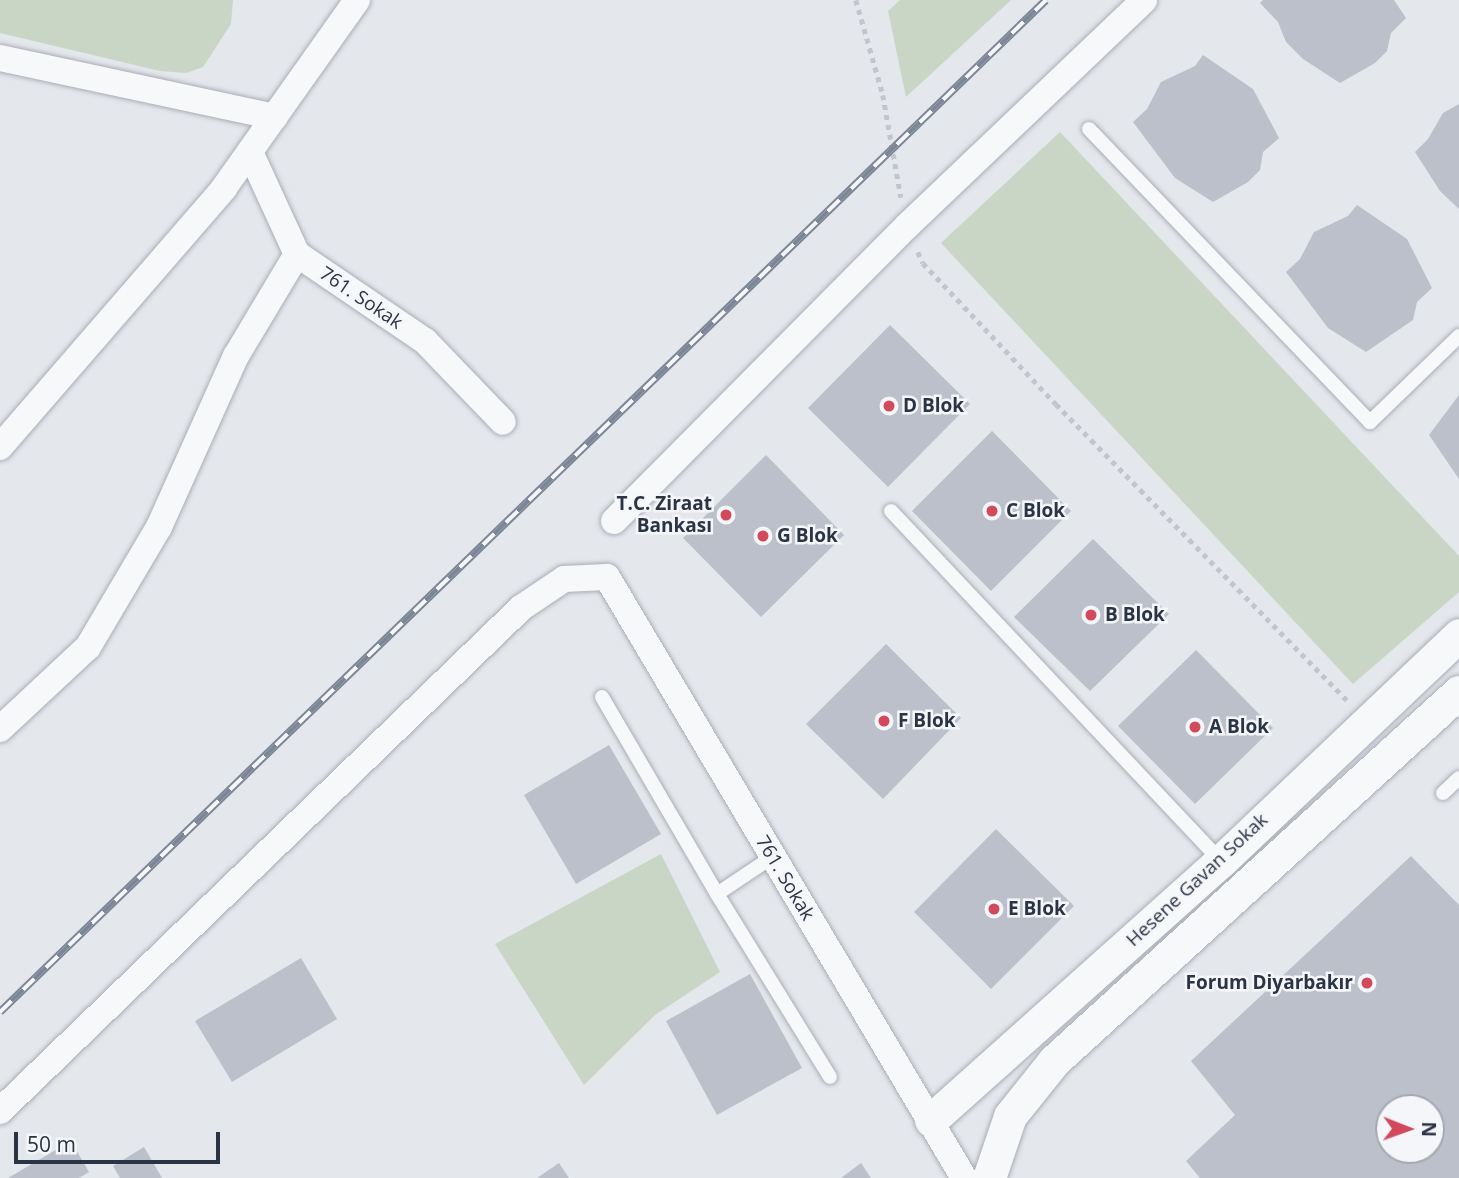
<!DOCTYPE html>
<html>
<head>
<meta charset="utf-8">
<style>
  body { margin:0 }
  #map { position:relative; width:1459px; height:1178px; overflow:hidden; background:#e4e7ec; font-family:"Open Sans",sans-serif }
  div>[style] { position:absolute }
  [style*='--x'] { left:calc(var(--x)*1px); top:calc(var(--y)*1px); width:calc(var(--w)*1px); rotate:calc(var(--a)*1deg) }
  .green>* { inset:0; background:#c9d6c5 }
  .building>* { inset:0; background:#bbc0ca }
  .path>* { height:4.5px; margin-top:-2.25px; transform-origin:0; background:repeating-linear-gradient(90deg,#c2c5cb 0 5px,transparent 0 10px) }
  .roads { filter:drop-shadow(0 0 2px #a9aeb7) drop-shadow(0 0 2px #a9aeb7) }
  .service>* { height:14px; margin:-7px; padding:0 7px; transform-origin:7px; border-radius:7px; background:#f7f8fa }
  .minor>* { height:26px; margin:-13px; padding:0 13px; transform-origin:13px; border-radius:13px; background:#f7f8fa }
  .tertiary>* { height:33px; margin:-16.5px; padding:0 16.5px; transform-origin:16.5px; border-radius:16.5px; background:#f7f8fa }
  .rail>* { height:8px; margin-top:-4px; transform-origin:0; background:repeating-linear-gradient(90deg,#f4f6f9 0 16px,#7d8696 0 32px); box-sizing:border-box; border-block:2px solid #7d8696 }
  .dots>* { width:19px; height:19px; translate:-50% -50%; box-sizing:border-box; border:4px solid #f4f6f9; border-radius:50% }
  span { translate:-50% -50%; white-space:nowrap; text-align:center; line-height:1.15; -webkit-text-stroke:5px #f4f6f9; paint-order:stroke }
  .street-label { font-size:19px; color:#2b3445 }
  .poi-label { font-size:19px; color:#2b3445; font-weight:700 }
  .left { translate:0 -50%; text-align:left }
  .right { translate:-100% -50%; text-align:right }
  .north { position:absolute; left:1375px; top:1094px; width:70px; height:70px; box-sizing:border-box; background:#f4f6f9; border:2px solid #a4a8b1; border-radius:50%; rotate:91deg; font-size:19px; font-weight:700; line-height:28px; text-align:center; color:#2b3445 }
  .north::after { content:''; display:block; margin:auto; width:24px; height:32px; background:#d1495b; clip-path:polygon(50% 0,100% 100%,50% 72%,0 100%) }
  .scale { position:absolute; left:14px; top:1132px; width:206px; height:32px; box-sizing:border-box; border:4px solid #2b3445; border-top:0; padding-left:9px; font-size:21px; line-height:24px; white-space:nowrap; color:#2b3445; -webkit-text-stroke:5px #f4f6f9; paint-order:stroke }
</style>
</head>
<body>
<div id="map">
  <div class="green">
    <div style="clip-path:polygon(0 0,233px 0,231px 24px,203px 67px,186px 73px,160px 71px,0 33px)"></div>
    <div style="clip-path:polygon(900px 0,1011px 0,906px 97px,888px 11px)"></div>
    <div style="clip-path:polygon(1060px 132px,1459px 556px,1459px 592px,1353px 684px,941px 243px)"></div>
    <div style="clip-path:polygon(661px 854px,720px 972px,655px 1015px,584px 1085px,495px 944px)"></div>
  </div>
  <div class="building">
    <div style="clip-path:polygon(1263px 0,1394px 0,1406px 18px,1391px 33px,1387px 51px,1375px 63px,1340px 83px,1303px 59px,1286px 42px,1278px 22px,1260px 3px)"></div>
    <div style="clip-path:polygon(1203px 55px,1253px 89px,1279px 138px,1263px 152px,1260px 170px,1248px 182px,1213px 202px,1175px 178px,1133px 122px,1147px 109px,1161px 82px,1195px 66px)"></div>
    <div style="clip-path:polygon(1459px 104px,1459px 209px,1440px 191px,1415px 152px,1428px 139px,1443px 113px)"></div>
    <div style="clip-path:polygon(1357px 205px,1407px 239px,1432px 288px,1417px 302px,1413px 320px,1366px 352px,1328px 328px,1286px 272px,1300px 259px,1314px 232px,1348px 216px)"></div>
    <div style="clip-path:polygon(890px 325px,970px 404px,888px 487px,808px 408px)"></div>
    <div style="clip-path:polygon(1459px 395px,1459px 479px,1429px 435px)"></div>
    <div style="clip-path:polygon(992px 431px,1071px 511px,991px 591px,912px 511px)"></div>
    <div style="clip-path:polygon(766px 455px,844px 535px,761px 617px,683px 538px)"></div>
    <div style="clip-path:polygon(1093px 539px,1169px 614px,1090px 691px,1014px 617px)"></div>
    <div style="clip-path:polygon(886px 644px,961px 718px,883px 799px,806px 724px)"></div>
    <div style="clip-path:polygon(1196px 650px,1273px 728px,1195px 804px,1118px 726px)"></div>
    <div style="clip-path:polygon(609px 745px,661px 834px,576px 884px,524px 795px)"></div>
    <div style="clip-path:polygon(996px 829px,1074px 906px,991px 989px,914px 912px)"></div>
    <div style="clip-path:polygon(evenodd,1411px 856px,1459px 905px,1459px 1178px,1200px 1178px,1186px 1161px,1235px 1115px,1191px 1061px,1411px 856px,1389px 1108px,1431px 1108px,1431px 1150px,1389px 1150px,1389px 1108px)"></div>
    <div style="clip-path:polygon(301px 958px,337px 1019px,232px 1082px,195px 1021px)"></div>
    <div style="clip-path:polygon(750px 974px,802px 1068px,717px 1115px,666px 1021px)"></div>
    <div style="clip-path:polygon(71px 1141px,89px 1172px,79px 1178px,8px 1178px)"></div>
    <div style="clip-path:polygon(144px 1147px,162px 1178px,120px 1178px,113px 1166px)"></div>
    <div style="clip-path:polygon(559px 1163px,569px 1178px,537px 1178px)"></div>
    <div style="clip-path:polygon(861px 1163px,871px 1178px,841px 1178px)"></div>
  </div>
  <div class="path">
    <div style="--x:856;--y:0;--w:99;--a:74.1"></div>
    <div style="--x:883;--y:95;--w:104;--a:80"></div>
    <div style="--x:918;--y:252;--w:12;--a:66"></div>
    <div style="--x:923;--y:263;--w:194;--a:46.7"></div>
    <div style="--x:1056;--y:404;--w:415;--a:45.5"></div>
  </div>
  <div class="roads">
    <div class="service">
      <div style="--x:1089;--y:129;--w:406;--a:46.2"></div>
      <div style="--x:1370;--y:422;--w:124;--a:-44"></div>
      <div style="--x:891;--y:511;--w:481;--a:46.7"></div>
      <div style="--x:602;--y:697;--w:228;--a:59.7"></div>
      <div style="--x:717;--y:894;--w:66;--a:-33.9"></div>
      <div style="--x:1443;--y:793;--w:22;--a:-43"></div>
      <div style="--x:717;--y:894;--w:215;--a:58.3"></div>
    </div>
    <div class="minor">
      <div style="--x:0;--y:58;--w:281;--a:12.1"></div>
      <div style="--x:250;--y:152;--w:112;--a:65.3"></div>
      <div style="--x:297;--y:254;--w:155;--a:34.2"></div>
      <div style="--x:425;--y:341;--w:112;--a:46.1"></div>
      <div style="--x:0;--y:447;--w:342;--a:-49.1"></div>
      <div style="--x:224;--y:188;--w:230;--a:-54.7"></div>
      <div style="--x:614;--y:521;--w:417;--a:-45.2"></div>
      <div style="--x:908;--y:225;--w:326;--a:-43.6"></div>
      <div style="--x:0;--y:729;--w:120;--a:-43"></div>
      <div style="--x:88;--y:647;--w:139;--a:-59.4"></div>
      <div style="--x:159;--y:527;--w:188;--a:-65.8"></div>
      <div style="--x:236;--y:356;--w:119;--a:-59.1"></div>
      <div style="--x:0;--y:1111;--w:724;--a:-43.99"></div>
      <div style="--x:521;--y:608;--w:52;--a:-34"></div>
      <div style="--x:564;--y:579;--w:43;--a:-2.7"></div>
      <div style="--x:607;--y:577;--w:699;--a:59.29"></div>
    </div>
    <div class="tertiary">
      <div style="--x:931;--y:1120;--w:389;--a:-41.8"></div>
      <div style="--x:1221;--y:861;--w:328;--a:-43.5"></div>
      <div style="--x:989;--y:1178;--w:65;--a:-71.3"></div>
      <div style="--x:1010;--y:1116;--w:70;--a:-51.3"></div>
      <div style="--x:1054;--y:1061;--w:548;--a:-42.34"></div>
    </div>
  </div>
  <div class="rail">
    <div style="--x:0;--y:1012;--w:1455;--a:-44.05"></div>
  </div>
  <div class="dots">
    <div style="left:889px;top:406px;background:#d1495b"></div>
    <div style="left:992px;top:511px;background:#d1495b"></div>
    <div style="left:726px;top:515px;background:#d1495b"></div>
    <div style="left:763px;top:536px;background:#d1495b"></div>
    <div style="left:1091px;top:615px;background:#d1495b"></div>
    <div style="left:884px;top:721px;background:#d1495b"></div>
    <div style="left:1195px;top:727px;background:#d1495b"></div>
    <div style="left:994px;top:909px;background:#d1495b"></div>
    <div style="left:1367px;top:983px;background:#d1495b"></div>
  </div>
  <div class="street-label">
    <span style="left:361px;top:298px;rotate:34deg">761. Sokak</span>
    <span style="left:785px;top:878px;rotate:59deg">761. Sokak</span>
    <span style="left:1197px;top:880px;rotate:-43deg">Hesene Gavan Sokak</span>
  </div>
  <div class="poi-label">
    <span class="left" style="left:903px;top:406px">D Blok</span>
    <span class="right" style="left:712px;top:515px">T.C. Ziraat<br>Bankası</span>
    <span class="left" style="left:1006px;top:511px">C Blok</span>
    <span class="left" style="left:777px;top:536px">G Blok</span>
    <span class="left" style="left:1105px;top:615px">B Blok</span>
    <span class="left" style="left:898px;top:721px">F Blok</span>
    <span class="left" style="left:1209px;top:727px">A Blok</span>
    <span class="left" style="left:1008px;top:909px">E Blok</span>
    <span class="right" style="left:1353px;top:983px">Forum Diyarbakır</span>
  </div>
  <div class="north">N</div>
  <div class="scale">50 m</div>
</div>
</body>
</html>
